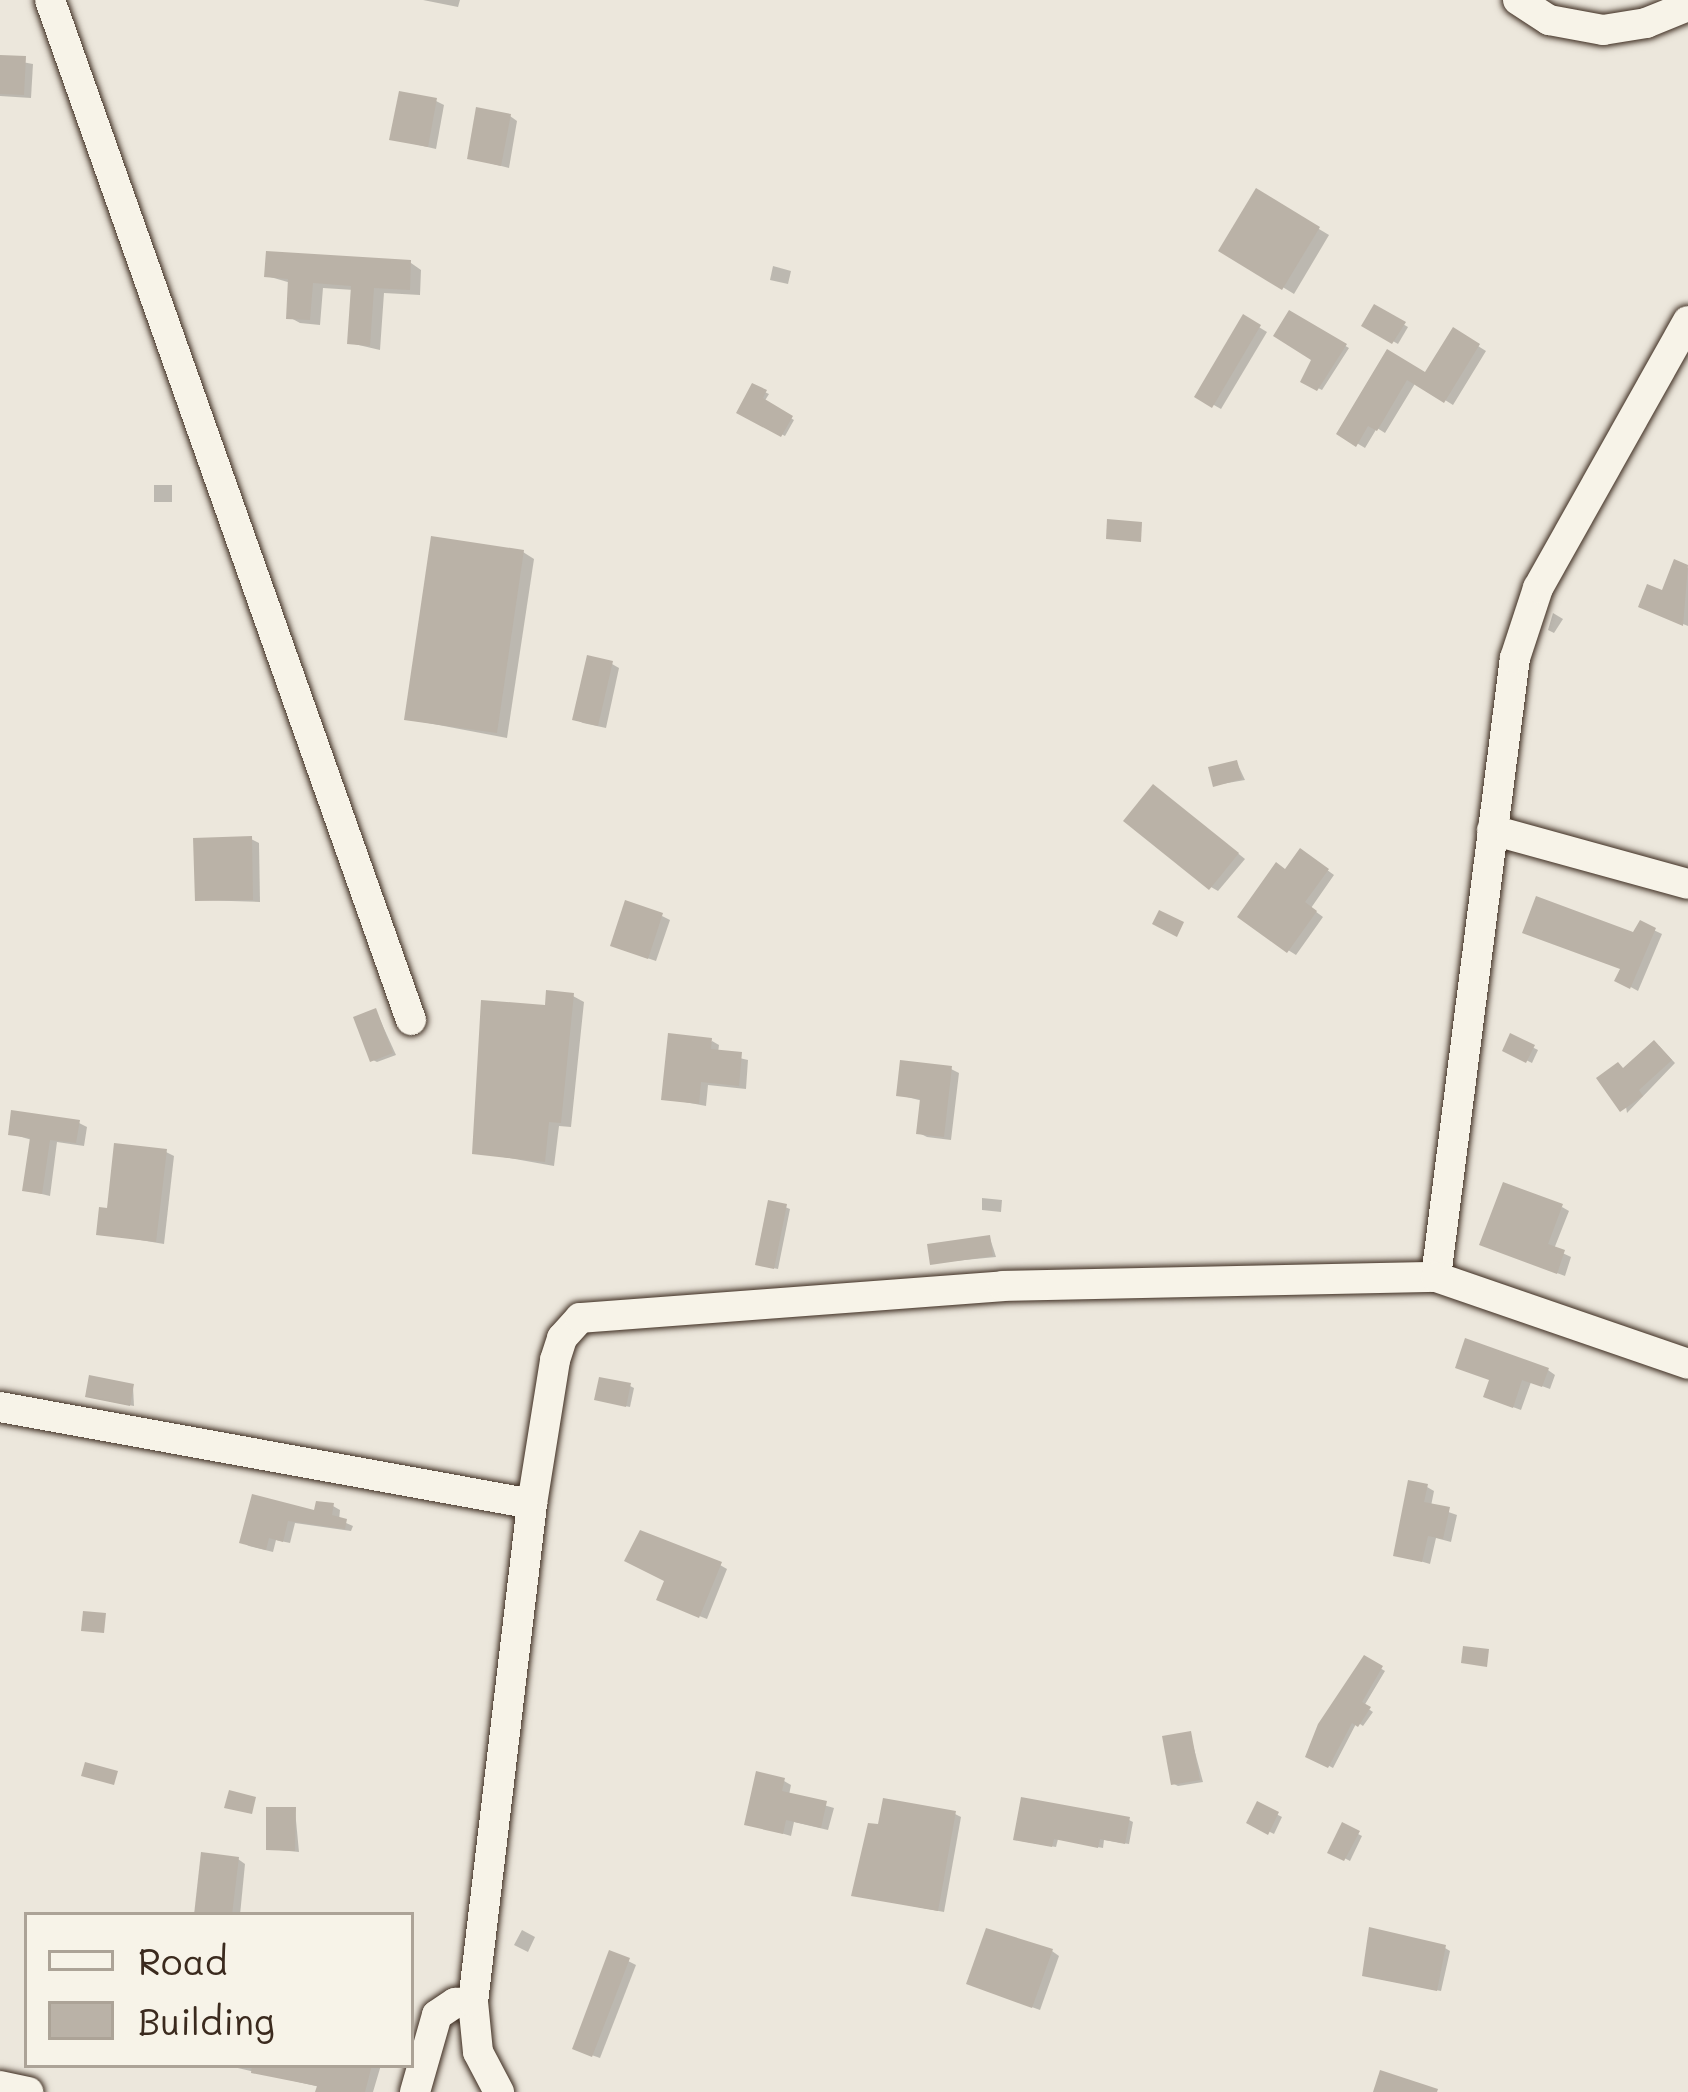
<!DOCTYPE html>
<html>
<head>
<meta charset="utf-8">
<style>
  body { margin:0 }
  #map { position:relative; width:1688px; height:2092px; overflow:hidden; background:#ece7dc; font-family:Mali,sans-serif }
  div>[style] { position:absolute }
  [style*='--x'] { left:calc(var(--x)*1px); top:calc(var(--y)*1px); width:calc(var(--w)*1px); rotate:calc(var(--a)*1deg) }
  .shadow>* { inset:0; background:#0003 }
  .building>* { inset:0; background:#bab2a7 }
  .roads { filter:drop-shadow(0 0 3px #3b2a1e) drop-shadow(0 0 3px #3b2a1e) }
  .minor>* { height:30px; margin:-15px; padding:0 15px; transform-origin:15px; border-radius:15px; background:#f7f3e8 }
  span { translate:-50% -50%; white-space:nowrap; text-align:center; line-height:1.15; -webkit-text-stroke:10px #f7f3e8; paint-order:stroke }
  .legend { position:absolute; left:24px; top:1912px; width:390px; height:156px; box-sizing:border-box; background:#f7f3e8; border:3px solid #aca397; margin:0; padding:15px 21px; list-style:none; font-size:36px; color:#3b2a1e }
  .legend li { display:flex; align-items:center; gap:24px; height:60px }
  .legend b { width:60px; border:3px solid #aca397 }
</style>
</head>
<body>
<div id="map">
  <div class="shadow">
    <div style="clip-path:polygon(423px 0,460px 0,458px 7px)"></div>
    <div style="clip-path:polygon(0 58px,33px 64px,31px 98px,0 96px)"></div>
    <div style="clip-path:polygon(436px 101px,444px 105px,436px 149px,393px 139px)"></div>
    <div style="clip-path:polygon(510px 116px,517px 121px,509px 168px,470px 158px)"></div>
    <div style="clip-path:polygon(1257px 192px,1329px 235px,1294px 294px,1222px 250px)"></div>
    <div style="clip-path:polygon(411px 263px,421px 270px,420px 295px,384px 293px,380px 350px,350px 343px,354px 290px,323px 288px,320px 325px,300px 323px,289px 317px,291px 283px,267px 276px)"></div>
    <div style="clip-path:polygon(773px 266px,791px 271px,788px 284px,770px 280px)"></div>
    <div style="clip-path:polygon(1375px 308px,1408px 327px,1398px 344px,1365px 325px)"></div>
    <div style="clip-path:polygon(1290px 314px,1349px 348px,1322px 390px,1304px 381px,1315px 359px)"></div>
    <div style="clip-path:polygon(1244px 318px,1267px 332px,1221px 409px,1198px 396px)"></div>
    <div style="clip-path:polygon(1454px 331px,1486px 351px,1453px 405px,1416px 382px,1385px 433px,1377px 428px,1365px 448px,1340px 433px,1388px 353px,1426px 376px)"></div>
    <div style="clip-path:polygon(754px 387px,769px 394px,764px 402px,794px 420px,785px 436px,740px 412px)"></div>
    <div style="clip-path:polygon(154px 485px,172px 485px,172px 502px,154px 502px)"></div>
    <div style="clip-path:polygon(523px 552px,534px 559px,507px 738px,407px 719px)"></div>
    <div style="clip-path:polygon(1676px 563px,1688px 568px,1688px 626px,1649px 610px,1663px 594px)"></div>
    <div style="clip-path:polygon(1553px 613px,1563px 619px,1554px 633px,1548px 630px)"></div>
    <div style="clip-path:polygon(612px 664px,619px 668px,606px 728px,583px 723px,575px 719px)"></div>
    <div style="clip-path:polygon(1237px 763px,1245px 780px,1216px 785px)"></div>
    <div style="clip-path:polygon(1161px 792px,1245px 859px,1218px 891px,1211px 887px)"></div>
    <div style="clip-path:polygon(251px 839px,259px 843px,260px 902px,198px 900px)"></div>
    <div style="clip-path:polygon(1308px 856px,1334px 875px,1311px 908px,1323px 917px,1296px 955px,1288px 950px,1287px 872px)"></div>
    <div style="clip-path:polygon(662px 916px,670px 920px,656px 961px,621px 949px)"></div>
    <div style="clip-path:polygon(1641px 924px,1662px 934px,1638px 991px,1618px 980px)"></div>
    <div style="clip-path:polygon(573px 996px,584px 1002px,571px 1127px,559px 1126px,554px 1166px,475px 1152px,548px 1009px)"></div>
    <div style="clip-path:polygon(376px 1011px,396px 1055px,377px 1062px,373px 1060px)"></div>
    <div style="clip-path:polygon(1512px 1037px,1538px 1050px,1532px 1063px,1506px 1050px)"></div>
    <div style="clip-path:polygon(712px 1041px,719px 1045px,718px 1053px,748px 1060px,746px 1089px,708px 1085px,706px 1106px,664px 1098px)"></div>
    <div style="clip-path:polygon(1659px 1046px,1675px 1063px,1627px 1113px,1619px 1065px,1625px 1071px)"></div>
    <div style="clip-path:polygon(951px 1069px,959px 1073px,951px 1140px,927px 1137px,919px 1133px,923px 1101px,899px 1095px)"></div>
    <div style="clip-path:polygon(79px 1123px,87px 1127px,84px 1146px,57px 1142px,50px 1196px,25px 1190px,32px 1140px,11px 1134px)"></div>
    <div style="clip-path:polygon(166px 1152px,174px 1156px,164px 1244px,99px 1233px,109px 1211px)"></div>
    <div style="clip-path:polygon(982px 1198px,1002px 1200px,1001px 1212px,982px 1210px)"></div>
    <div style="clip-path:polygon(785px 1207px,790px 1209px,778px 1269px,763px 1266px)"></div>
    <div style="clip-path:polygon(1562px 1207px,1569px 1211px,1554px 1249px,1571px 1257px,1565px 1276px,1490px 1248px)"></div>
    <div style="clip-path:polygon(990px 1238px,996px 1257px,933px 1263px)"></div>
    <div style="clip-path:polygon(1548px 1370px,1555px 1375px,1550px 1389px,1531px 1382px,1521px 1410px,1494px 1400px,1492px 1380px)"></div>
    <div style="clip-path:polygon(630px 1386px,634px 1388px,630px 1407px,602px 1401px)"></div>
    <div style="clip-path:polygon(133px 1387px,134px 1406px,93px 1398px)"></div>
    <div style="clip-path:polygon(1427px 1487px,1434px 1491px,1431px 1506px,1457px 1515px,1451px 1542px,1436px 1538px,1430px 1564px,1396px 1554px)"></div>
    <div style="clip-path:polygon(254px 1498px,317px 1514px,333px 1506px,340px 1510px,339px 1520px,353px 1526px,351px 1531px,295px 1523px,290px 1543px,276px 1540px,273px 1552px,249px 1546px,242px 1542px)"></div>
    <div style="clip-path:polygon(720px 1565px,727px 1569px,707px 1619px,666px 1603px)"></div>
    <div style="clip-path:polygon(1365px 1659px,1385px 1671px,1364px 1706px,1373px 1712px,1363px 1726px,1357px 1722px,1333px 1768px,1309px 1755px)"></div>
    <div style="clip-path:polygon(1190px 1734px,1203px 1782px,1178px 1786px,1174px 1784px)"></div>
    <div style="clip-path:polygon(784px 1781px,791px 1785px,789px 1795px,834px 1808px,828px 1830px,794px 1822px,791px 1836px,747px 1823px)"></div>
    <div style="clip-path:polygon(1258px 1805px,1282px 1817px,1274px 1834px,1250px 1822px)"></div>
    <div style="clip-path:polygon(295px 1810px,299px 1852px,269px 1849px)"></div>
    <div style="clip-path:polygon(955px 1814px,961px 1817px,944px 1912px,854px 1895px)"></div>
    <div style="clip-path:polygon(1129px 1820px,1133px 1822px,1129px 1844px,1104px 1840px,1103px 1848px,1058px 1839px,1056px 1847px,1021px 1841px)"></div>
    <div style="clip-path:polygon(1344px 1827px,1362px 1836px,1350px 1861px,1331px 1851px)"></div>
    <div style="clip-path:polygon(238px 1859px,245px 1864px,240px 1915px,197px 1915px)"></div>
    <div style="clip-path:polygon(522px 1930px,535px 1937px,528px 1952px,514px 1945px)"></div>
    <div style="clip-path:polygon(1445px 1948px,1450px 1951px,1441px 1991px,1370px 1977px)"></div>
    <div style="clip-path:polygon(1052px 1951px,1059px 1956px,1040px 2010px,977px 1987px)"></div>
    <div style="clip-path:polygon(628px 1961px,636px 1965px,600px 2058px,583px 2052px)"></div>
    <div style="clip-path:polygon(225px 2065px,381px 2065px,373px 2092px,318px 2092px,320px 2087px)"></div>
  </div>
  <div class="building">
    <div style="clip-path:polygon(0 55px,26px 56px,24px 95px,0 94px)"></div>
    <div style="clip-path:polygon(399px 91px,437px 98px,428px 147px,389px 140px)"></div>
    <div style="clip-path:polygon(476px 107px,511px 114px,501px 166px,467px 159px)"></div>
    <div style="clip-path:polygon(1256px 188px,1320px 227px,1282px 290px,1218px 251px)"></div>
    <div style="clip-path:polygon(266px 251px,411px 260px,410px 290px,374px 288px,370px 346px,347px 344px,351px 286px,313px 283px,310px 320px,286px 319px,288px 279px,264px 277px)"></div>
    <div style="clip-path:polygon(1374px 304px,1406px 322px,1392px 344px,1361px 326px)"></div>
    <div style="clip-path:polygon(1289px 310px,1347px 344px,1317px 391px,1300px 382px,1311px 360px,1273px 336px)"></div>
    <div style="clip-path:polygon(1243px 314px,1261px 325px,1212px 408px,1194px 397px)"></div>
    <div style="clip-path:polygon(1453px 327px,1480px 344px,1444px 403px,1407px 380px,1377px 431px,1368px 426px,1356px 447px,1336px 434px,1387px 349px,1425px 372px)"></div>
    <div style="clip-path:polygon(752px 383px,767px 390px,763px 398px,793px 416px,781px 437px,736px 413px)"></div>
    <div style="clip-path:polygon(1107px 519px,1142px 522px,1141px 542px,1106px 539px)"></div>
    <div style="clip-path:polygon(431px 536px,524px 550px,497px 733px,404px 720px)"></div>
    <div style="clip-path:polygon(1674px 559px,1688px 565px,1683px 626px,1638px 607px,1647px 584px,1662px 590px)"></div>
    <div style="clip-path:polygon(587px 655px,613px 661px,598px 726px,572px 720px)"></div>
    <div style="clip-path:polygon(1237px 760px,1242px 779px,1213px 787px,1208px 767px)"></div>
    <div style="clip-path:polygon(1153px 784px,1239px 853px,1209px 890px,1123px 821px)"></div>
    <div style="clip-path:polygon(252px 836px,253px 900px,195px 901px,193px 838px)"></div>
    <div style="clip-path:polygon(1300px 848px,1329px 869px,1305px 902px,1317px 911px,1287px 953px,1237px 917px,1276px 862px,1285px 869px)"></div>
    <div style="clip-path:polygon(1536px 896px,1633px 932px,1640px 920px,1656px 928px,1630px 989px,1614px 981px,1620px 969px,1522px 933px)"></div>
    <div style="clip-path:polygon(625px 900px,663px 913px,648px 959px,610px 946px)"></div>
    <div style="clip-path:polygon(1159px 910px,1184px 922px,1177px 937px,1152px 924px)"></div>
    <div style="clip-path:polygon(546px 990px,574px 993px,561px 1123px,549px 1122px,545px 1162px,472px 1154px,481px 1000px,545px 1005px)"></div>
    <div style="clip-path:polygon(376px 1008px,393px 1053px,370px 1062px,353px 1017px)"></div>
    <div style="clip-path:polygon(668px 1033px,712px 1038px,711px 1049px,742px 1052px,739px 1086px,701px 1082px,699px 1104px,661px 1100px)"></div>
    <div style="clip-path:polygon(1510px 1033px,1535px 1045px,1526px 1063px,1502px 1051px)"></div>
    <div style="clip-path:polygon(1654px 1040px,1672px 1060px,1639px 1090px,1643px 1096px,1620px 1112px,1596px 1078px,1618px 1062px,1623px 1068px)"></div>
    <div style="clip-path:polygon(900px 1060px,952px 1066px,944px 1137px,916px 1134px,920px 1099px,896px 1096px)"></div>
    <div style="clip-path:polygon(11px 1110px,80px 1120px,76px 1143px,50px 1140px,42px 1194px,22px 1191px,30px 1138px,8px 1135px)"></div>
    <div style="clip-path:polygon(114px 1143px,167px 1149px,156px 1242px,96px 1235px,99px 1207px,107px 1208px)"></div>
    <div style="clip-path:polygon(1503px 1182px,1563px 1204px,1548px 1244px,1565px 1250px,1557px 1274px,1479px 1245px)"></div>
    <div style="clip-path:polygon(768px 1200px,787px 1204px,774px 1269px,755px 1265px)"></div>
    <div style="clip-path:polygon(990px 1235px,993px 1256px,930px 1265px,927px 1244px)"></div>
    <div style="clip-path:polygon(1465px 1338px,1549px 1368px,1542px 1387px,1522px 1380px,1513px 1408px,1483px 1397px,1489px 1380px,1455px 1368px)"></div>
    <div style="clip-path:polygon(89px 1375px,134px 1384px,130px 1406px,85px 1397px)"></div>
    <div style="clip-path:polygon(599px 1377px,631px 1383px,626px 1407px,594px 1400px)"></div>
    <div style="clip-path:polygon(1408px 1480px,1428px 1484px,1424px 1502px,1450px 1507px,1443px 1539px,1428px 1536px,1422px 1562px,1393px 1556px)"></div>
    <div style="clip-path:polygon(252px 1494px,314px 1510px,316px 1501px,334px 1503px,332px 1515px,347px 1519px,345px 1529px,288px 1521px,283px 1542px,269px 1538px,266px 1550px,239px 1543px)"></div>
    <div style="clip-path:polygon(640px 1530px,722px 1562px,699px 1618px,656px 1600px,664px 1581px,624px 1561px)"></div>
    <div style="clip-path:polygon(83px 1611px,106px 1613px,104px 1633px,81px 1631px)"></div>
    <div style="clip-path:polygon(1463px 1646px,1489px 1649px,1487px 1667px,1461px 1663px)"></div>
    <div style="clip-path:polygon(1364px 1655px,1383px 1666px,1362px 1702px,1371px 1707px,1358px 1727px,1352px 1723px,1328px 1768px,1305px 1757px,1318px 1724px)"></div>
    <div style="clip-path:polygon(1191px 1731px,1200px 1780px,1171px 1785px,1162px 1736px)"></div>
    <div style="clip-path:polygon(85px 1762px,118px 1771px,114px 1785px,81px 1776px)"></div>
    <div style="clip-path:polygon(756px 1771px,785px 1778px,782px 1791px,827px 1801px,821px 1828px,786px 1820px,783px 1834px,744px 1825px)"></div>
    <div style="clip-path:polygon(229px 1790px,256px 1797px,252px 1814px,224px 1808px)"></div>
    <div style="clip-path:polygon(1021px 1797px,1130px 1817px,1125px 1844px,1100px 1839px,1098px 1848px,1054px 1839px,1052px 1847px,1013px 1840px)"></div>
    <div style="clip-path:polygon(883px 1798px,956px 1811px,938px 1911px,851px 1896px,868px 1823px,878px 1824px)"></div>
    <div style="clip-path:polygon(1257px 1801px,1279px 1812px,1268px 1835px,1246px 1823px)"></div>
    <div style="clip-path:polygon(266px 1807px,296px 1807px,295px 1851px,266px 1850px)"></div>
    <div style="clip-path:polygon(1342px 1822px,1360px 1831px,1344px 1861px,1327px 1853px)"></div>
    <div style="clip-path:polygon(201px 1852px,239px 1857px,232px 1915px,194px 1915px)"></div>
    <div style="clip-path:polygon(1369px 1927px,1446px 1945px,1437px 1991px,1362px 1976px)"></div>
    <div style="clip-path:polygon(986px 1928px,1053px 1949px,1032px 2008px,966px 1984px)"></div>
    <div style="clip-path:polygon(609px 1950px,630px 1958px,592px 2057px,572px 2049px)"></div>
    <div style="clip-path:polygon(252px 2065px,372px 2065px,365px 2092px,315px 2092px,317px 2086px,251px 2073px)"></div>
    <div style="clip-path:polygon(1380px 2070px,1438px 2089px,1437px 2092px,1373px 2092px)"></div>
  </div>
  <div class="roads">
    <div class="minor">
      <div style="--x:50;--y:0;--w:1082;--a:70.51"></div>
      <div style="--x:1518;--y:0;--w:37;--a:33"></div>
      <div style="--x:1549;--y:20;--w:55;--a:10.5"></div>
      <div style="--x:1603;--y:30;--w:44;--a:-9.2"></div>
      <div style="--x:1646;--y:23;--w:45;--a:-22"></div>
      <div style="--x:1492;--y:830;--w:203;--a:15.4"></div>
      <div style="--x:1436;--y:1277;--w:624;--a:-82.73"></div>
      <div style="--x:1515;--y:658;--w:74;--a:-71.8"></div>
      <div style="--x:1538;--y:588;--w:306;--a:-60.7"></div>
      <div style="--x:0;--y:1407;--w:541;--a:10.33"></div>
      <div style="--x:0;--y:2086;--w:29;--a:12"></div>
      <div style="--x:415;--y:2092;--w:80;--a:-74.1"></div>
      <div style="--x:437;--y:2015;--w:22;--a:-34"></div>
      <div style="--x:455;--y:2003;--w:18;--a:-3"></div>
      <div style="--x:499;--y:2092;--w:45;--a:-117.7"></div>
      <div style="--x:478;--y:2052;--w:50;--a:-95.7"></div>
      <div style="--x:473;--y:2002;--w:501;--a:-83.24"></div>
      <div style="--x:532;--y:1504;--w:146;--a:-80.9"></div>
      <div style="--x:555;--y:1360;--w:23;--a:-72"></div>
      <div style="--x:562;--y:1338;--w:27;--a:-48"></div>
      <div style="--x:580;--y:1318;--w:424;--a:-4.3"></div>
      <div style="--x:1003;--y:1286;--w:433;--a:-1.2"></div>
      <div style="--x:1436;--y:1277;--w:267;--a:19"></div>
    </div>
  </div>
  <ul class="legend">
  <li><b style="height:15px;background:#f7f3e8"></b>Road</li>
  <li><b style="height:33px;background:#bab2a7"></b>Building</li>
  </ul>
</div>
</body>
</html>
